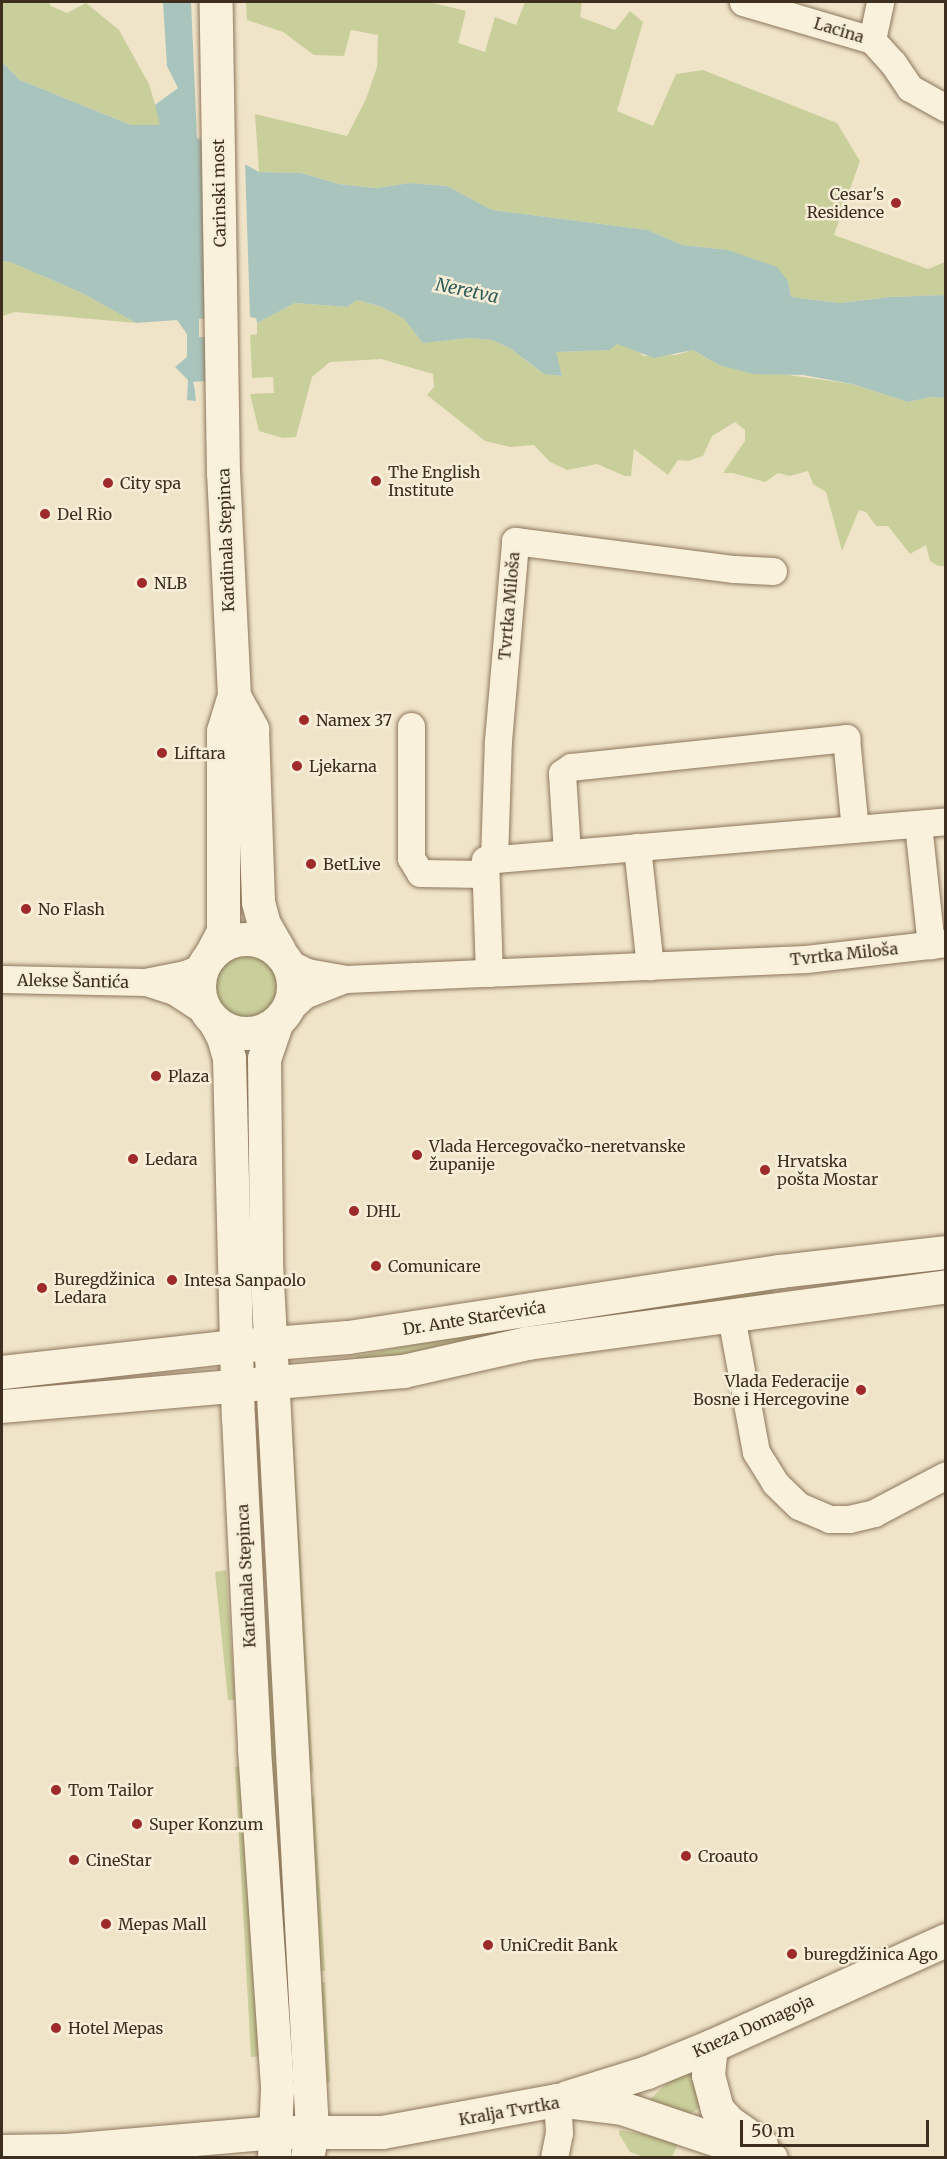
<!DOCTYPE html>
<html>
<head>
<meta charset="utf-8">
<style>
  body { margin:0 }
  #map { position:relative; width:947px; height:2159px; overflow:hidden; background:#f0e4c8; font-family:Merriweather,serif }
  div>[style] { position:absolute }
  [style*='--x'] { left:calc(var(--x)*1px); top:calc(var(--y)*1px); width:calc(var(--w)*1px); rotate:calc(var(--a)*1deg) }
  .green>* { inset:0; background:#c9cf9b }
  .round { border-radius:50% }
  .water>* { inset:0; background:#a9c4bc }
  .pier>* { inset:0; background:#f0e4c8 }
  .roads { filter:drop-shadow(0 0 2px #8d765c) drop-shadow(0 0 2px #8d765c) }
  .street>* { height:27px; margin:-13.5px; padding:0 13.5px; transform-origin:13.5px; border-radius:13.5px; background:#faf1dc }
  .secondary>* { height:33px; margin:-16.5px; padding:0 16.5px; transform-origin:16.5px; border-radius:16.5px; background:#faf1dc }
  .secondary>.ring { margin:-16.5px; padding:0; box-sizing:content-box; background:none; border:33px solid #faf1dc; border-radius:50% }
  .dots>* { width:16px; height:16px; translate:-50% -50%; box-sizing:border-box; border:3px solid #f7eed8; border-radius:50% }
  span { translate:-50% -50%; white-space:nowrap; text-align:center; line-height:1.15; -webkit-text-stroke:5px #f7eed8; paint-order:stroke }
  .street-label { font-size:16px; color:#3d2e20 }
  .poi-label { font-size:16px; color:#3d2e20 }
  .right { translate:-100% -50%; text-align:right }
  .left { translate:0 -50%; text-align:left }
  .water-label { font-size:18px; color:#2f5d5a; font-style:italic }
  .frame { position:absolute; inset:0; border:3px solid #3d2e20; pointer-events:none }
  .scale { position:absolute; left:740px; top:2120px; width:189px; height:27px; box-sizing:border-box; border:3px solid #3d2e20; border-top:0; padding-left:8px; font-size:18px; line-height:21px; white-space:nowrap; color:#3d2e20; -webkit-text-stroke:4px #f7eed8; paint-order:stroke }
</style>
</head>
<body>
<div id="map">
  <div class="green">
    <div style="clip-path:polygon(2px 2px,48px 2px,51px 6px,67px 13px,86px 3px,119px 30px,149px 84px,161px 125px,131px 125px,20px 80px,2px 62px)"></div>
    <div style="clip-path:polygon(246px 2px,429px 2px,466px 11px,458px 43px,485px 52px,495px 17px,516px 25px,525px 2px,582px 2px,580px 17px,615px 30px,630px 11px,643px 22px,617px 111px,653px 126px,676px 74px,703px 70px,837px 123px,860px 161px,834px 235px,928px 269px,945px 262px,945px 295px,890px 297px,840px 303px,791px 297px,788px 281px,728px 250px,682px 245px,648px 230px,492px 210px,447px 186px,410px 183px,376px 188px,339px 184px,301px 173px,259px 172px,255px 114px,347px 136px,366px 99px,377px 67px,378px 35px,351px 30px,344px 56px,314px 55px,283px 32px,247px 20px)"></div>
    <div style="clip-path:polygon(2px 261px,10px 262px,82px 293px,136px 323px,15px 312px,2px 316px)"></div>
    <div style="clip-path:polygon(357px 300px,382px 307px,403px 318px,423px 343px,469px 338px,492px 340px,511px 349px,544px 374px,562px 376px,555px 352px,609px 350px,617px 344px,635px 349px,644px 356px,676px 355px,693px 350px,719px 365px,852px 384px,908px 402px,931px 397px,945px 398px,945px 566px,938px 566px,930px 561px,926px 545px,910px 554px,888px 526px,876px 526px,866px 512px,859px 510px,842px 551px,826px 492px,813px 484px,808px 471px,790px 476px,778px 473px,765px 482px,733px 473px,723px 473px,745px 441px,745px 430px,735px 422px,712px 436px,703px 456px,688px 461px,678px 460px,668px 475px,634px 449px,631px 476px,625px 476px,597px 464px,567px 470px,550px 462px,534px 445px,510px 447px,485px 441px,427px 395px,434px 387px,433px 374px,381px 359px,330px 362px,312px 377px,296px 437px,283px 438px,259px 431px,250px 394px,274px 393px,273px 377px,252px 378px,250px 335px,257px 334px,257px 323px,295px 303px,347px 307px)"></div>
    <div class="round" style="left:210px;top:951px;width:70px;height:70px"></div>
    <div style="clip-path:polygon(773px 1286px,773px 1301px,357px 1365px,356px 1356px,477px 1332px)"></div>
    <div style="clip-path:polygon(258px 1427px,266px 1630px,276px 1709px,299px 2085px,292px 2085px,249px 1428px)"></div>
    <div style="clip-path:polygon(293px 1428px,313px 1772px,300px 1773px,287px 1433px)"></div>
    <div style="clip-path:polygon(226px 1570px,235px 1700px,228px 1700px,215px 1572px)"></div>
    <div style="clip-path:polygon(245px 1766px,263px 2056px,251px 2057px,235px 1767px)"></div>
    <div style="clip-path:polygon(314px 1796px,325px 1971px,312px 1971px,302px 1799px)"></div>
    <div style="clip-path:polygon(325px 1982px,330px 2082px,317px 2082px,312px 1983px)"></div>
    <div style="clip-path:polygon(701px 2065px,709px 2102px,691px 2113px,687px 2120px,645px 2104px,679px 2072px)"></div>
    <div style="clip-path:polygon(620px 2130px,643px 2134px,678px 2144px,672px 2157px,644px 2157px,630px 2152px,619px 2134px)"></div>
  </div>
  <div class="water">
    <div style="clip-path:polygon(163px 2px,191px 2px,197px 138px,259px 172px,301px 173px,339px 184px,376px 188px,410px 183px,447px 186px,492px 210px,648px 230px,682px 245px,728px 250px,777px 267px,788px 281px,791px 297px,840px 303px,890px 297px,945px 295px,945px 398px,931px 397px,908px 402px,852px 384px,803px 375px,753px 374px,719px 365px,693px 350px,654px 358px,617px 344px,610px 350px,556px 352px,562px 376px,544px 374px,511px 349px,492px 340px,469px 338px,423px 343px,403px 318px,382px 307px,357px 300px,347px 307px,295px 303px,257px 323px,256px 318px,200px 319px,199px 336px,208px 337px,208px 381px,194px 382px,196px 401px,187px 400px,188px 380px,175px 367px,187px 357px,187px 334px,177px 320px,136px 323px,82px 293px,10px 262px,2px 261px,2px 62px,20px 80px,131px 125px,160px 125px,155px 105px,178px 88px,167px 66px)"></div>
  </div>
  <div class="pier">
    <div style="clip-path:polygon(203px 138px,245px 161px,250px 317px,256px 318px,257px 326px,254px 321px,202px 321px,202px 334px,209px 334px,209px 384px,197px 385px,197px 396px,193px 382px,208px 381px,207px 337px,199px 337px,199px 319px,208px 318px)"></div>
  </div>
  <div class="roads">
    <div class="street">
      <div style="--x:743;--y:2;--w:134;--a:16.4"></div>
      <div style="--x:872;--y:40;--w:31;--a:48"></div>
      <div style="--x:893;--y:63;--w:30;--a:56"></div>
      <div style="--x:910;--y:88;--w:41;--a:29.1"></div>
      <div style="--x:872;--y:40;--w:39;--a:-78"></div>
      <div style="--x:411;--y:726;--w:132;--a:90"></div>
      <div style="--x:411;--y:858;--w:17;--a:59"></div>
      <div style="--x:420;--y:873;--w:65;--a:0.9"></div>
      <div style="--x:918;--y:824;--w:122;--a:83.9"></div>
      <div style="--x:637;--y:847;--w:120;--a:83.8"></div>
      <div style="--x:567;--y:853;--w:80;--a:-93.6"></div>
      <div style="--x:562;--y:773;--w:11;--a:-34"></div>
      <div style="--x:571;--y:767;--w:277;--a:-6"></div>
      <div style="--x:846;--y:738;--w:91;--a:84.4"></div>
      <div style="--x:494;--y:859;--w:118;--a:-88.1"></div>
      <div style="--x:498;--y:741;--w:201;--a:-85.1"></div>
      <div style="--x:515;--y:541;--w:221;--a:7.3"></div>
      <div style="--x:734;--y:569;--w:39;--a:3"></div>
      <div style="--x:289;--y:963;--w:20;--a:27"></div>
      <div style="--x:307;--y:972;--w:40;--a:10"></div>
      <div style="--x:346;--y:979;--w:460;--a:-2.5"></div>
      <div style="--x:806;--y:959;--w:141;--a:-6.5"></div>
      <div style="--x:489;--y:973;--w:113;--a:-92"></div>
      <div style="--x:485;--y:860;--w:463;--a:-4.8"></div>
      <div style="--x:2;--y:979;--w:143;--a:1.2"></div>
      <div style="--x:145;--y:982;--w:41;--a:-11.3"></div>
      <div style="--x:185;--y:974;--w:18;--a:-22"></div>
      <div style="--x:146;--y:982;--w:29;--a:18"></div>
      <div style="--x:174;--y:991;--w:37;--a:33"></div>
      <div style="--x:287;--y:1011;--w:23;--a:-43"></div>
      <div style="--x:304;--y:995;--w:44;--a:-21.3"></div>
      <div style="--x:731;--y:1316;--w:138;--a:79.6"></div>
      <div style="--x:756;--y:1452;--w:36;--a:58"></div>
      <div style="--x:775;--y:1483;--w:33;--a:44"></div>
      <div style="--x:799;--y:1506;--w:33;--a:23"></div>
      <div style="--x:829;--y:1519;--w:20;--a:0"></div>
      <div style="--x:849;--y:1519;--w:26;--a:-13"></div>
      <div style="--x:874;--y:1513;--w:81;--a:-27.8"></div>
      <div style="--x:554;--y:2158;--w:25;--a:-79"></div>
      <div style="--x:559;--y:2133;--w:33;--a:-93"></div>
    </div>
    <div class="secondary">
      <div style="--x:234;--y:696;--w:38;--a:61"></div>
      <div style="--x:252;--y:729;--w:173;--a:88"></div>
      <div style="--x:258;--y:902;--w:23;--a:75"></div>
      <div style="--x:264;--y:924;--w:30;--a:60"></div>
      <div class="ring" style="left:199px;top:939px;width:61px;height:61px"></div>
      <div style="--x:211;--y:954;--w:26;--a:-62"></div>
      <div style="--x:223;--y:931;--w:200;--a:-90"></div>
      <div style="--x:223;--y:731;--w:37;--a:-73"></div>
      <div style="--x:234;--y:696;--w:223;--a:-92.8"></div>
      <div style="--x:223;--y:473;--w:471;--a:-90.9"></div>
      <div style="--x:215;--y:1022;--w:17;--a:62"></div>
      <div style="--x:223;--y:1037;--w:22;--a:74"></div>
      <div style="--x:229;--y:1058;--w:359;--a:88.6"></div>
      <div style="--x:238;--y:1417;--w:332;--a:87.2"></div>
      <div style="--x:254;--y:1749;--w:341;--a:86.1"></div>
      <div style="--x:277;--y:2089;--w:69;--a:92.5"></div>
      <div style="--x:276;--y:1024;--w:36;--a:109"></div>
      <div style="--x:264;--y:1058;--w:204;--a:89.4"></div>
      <div style="--x:266;--y:1262;--w:871;--a:86.97"></div>
      <div style="--x:312;--y:2132;--w:26;--a:101"></div>
      <div style="--x:2;--y:1372;--w:234;--a:-6.4"></div>
      <div style="--x:235;--y:1346;--w:113;--a:-4.6"></div>
      <div style="--x:348;--y:1337;--w:437;--a:-8.7"></div>
      <div style="--x:780;--y:1271;--w:167;--a:-6.5"></div>
      <div style="--x:2;--y:1406;--w:403;--a:-5"></div>
      <div style="--x:403;--y:1371;--w:127;--a:-12.7"></div>
      <div style="--x:527;--y:1343;--w:423;--a:-7.7"></div>
      <div style="--x:711;--y:2046;--w:29;--a:96"></div>
      <div style="--x:708;--y:2075;--w:35;--a:75"></div>
      <div style="--x:717;--y:2109;--w:18;--a:47"></div>
      <div style="--x:729;--y:2122;--w:39;--a:35"></div>
      <div style="--x:567;--y:2097;--w:84;--a:-17.4"></div>
      <div style="--x:647;--y:2072;--w:69;--a:-22.1"></div>
      <div style="--x:711;--y:2046;--w:258;--a:-24.3"></div>
      <div style="--x:2;--y:2151;--w:64;--a:-0.9"></div>
      <div style="--x:66;--y:2150;--w:211;--a:-4.9"></div>
      <div style="--x:276;--y:2132;--w:106;--a:0"></div>
      <div style="--x:382;--y:2132;--w:178;--a:-10.4"></div>
      <div style="--x:557;--y:2100;--w:65;--a:7"></div>
      <div style="--x:622;--y:2108;--w:157;--a:18.6"></div>
    </div>
  </div>
  <div class="dots">
    <div style="left:896px;top:203px;background:#9e2a2b"></div>
    <div style="left:376px;top:481px;background:#9e2a2b"></div>
    <div style="left:108px;top:483px;background:#9e2a2b"></div>
    <div style="left:45px;top:514px;background:#9e2a2b"></div>
    <div style="left:142px;top:583px;background:#9e2a2b"></div>
    <div style="left:304px;top:720px;background:#9e2a2b"></div>
    <div style="left:162px;top:753px;background:#9e2a2b"></div>
    <div style="left:297px;top:766px;background:#9e2a2b"></div>
    <div style="left:311px;top:864px;background:#9e2a2b"></div>
    <div style="left:26px;top:909px;background:#9e2a2b"></div>
    <div style="left:156px;top:1076px;background:#9e2a2b"></div>
    <div style="left:417px;top:1155px;background:#9e2a2b"></div>
    <div style="left:133px;top:1159px;background:#9e2a2b"></div>
    <div style="left:765px;top:1170px;background:#9e2a2b"></div>
    <div style="left:354px;top:1211px;background:#9e2a2b"></div>
    <div style="left:376px;top:1266px;background:#9e2a2b"></div>
    <div style="left:172px;top:1280px;background:#9e2a2b"></div>
    <div style="left:42px;top:1288px;background:#9e2a2b"></div>
    <div style="left:861px;top:1390px;background:#9e2a2b"></div>
    <div style="left:56px;top:1790px;background:#9e2a2b"></div>
    <div style="left:137px;top:1824px;background:#9e2a2b"></div>
    <div style="left:686px;top:1856px;background:#9e2a2b"></div>
    <div style="left:74px;top:1860px;background:#9e2a2b"></div>
    <div style="left:106px;top:1924px;background:#9e2a2b"></div>
    <div style="left:488px;top:1945px;background:#9e2a2b"></div>
    <div style="left:792px;top:1954px;background:#9e2a2b"></div>
    <div style="left:56px;top:2028px;background:#9e2a2b"></div>
  </div>
  <div class="street-label">
    <span style="left:839px;top:30px;rotate:17deg">Lacina</span>
    <span style="left:219px;top:193px;rotate:-91deg">Carinski most</span>
    <span style="left:226px;top:540px;rotate:-92deg">Kardinala Stepinca</span>
    <span style="left:509px;top:606px;rotate:-85deg">Tvrtka Miloša</span>
    <span style="left:844px;top:954px;rotate:-6deg">Tvrtka Miloša</span>
    <span style="left:73px;top:981px;rotate:1deg">Alekse Šantića</span>
    <span style="left:474px;top:1318px;rotate:-9deg">Dr. Ante Starčevića</span>
    <span style="left:246px;top:1576px;rotate:-93deg">Kardinala Stepinca</span>
    <span style="left:753px;top:2026px;rotate:-24deg">Kneza Domagoja</span>
    <span style="left:509px;top:2111px;rotate:-10deg">Kralja Tvrtka</span>
  </div>
  <div class="poi-label">
    <span class="right" style="left:884px;top:203px">Cesar's<br>Residence</span>
    <span class="left" style="left:388px;top:481px">The English<br>Institute</span>
    <span class="left" style="left:120px;top:483px">City spa</span>
    <span class="left" style="left:57px;top:514px">Del Rio</span>
    <span class="left" style="left:154px;top:583px">NLB</span>
    <span class="left" style="left:316px;top:720px">Namex 37</span>
    <span class="left" style="left:174px;top:753px">Liftara</span>
    <span class="left" style="left:309px;top:766px">Ljekarna</span>
    <span class="left" style="left:323px;top:864px">BetLive</span>
    <span class="left" style="left:38px;top:909px">No Flash</span>
    <span class="left" style="left:168px;top:1076px">Plaza</span>
    <span class="left" style="left:429px;top:1155px">Vlada Hercegovačko-neretvanske<br>županije</span>
    <span class="left" style="left:145px;top:1159px">Ledara</span>
    <span class="left" style="left:777px;top:1170px">Hrvatska<br>pošta Mostar</span>
    <span class="left" style="left:366px;top:1211px">DHL</span>
    <span class="left" style="left:388px;top:1266px">Comunicare</span>
    <span class="left" style="left:54px;top:1288px">Buregdžinica<br>Ledara</span>
    <span class="left" style="left:184px;top:1280px">Intesa Sanpaolo</span>
    <span class="right" style="left:849px;top:1390px">Vlada Federacije<br>Bosne i Hercegovine</span>
    <span class="left" style="left:68px;top:1790px">Tom Tailor</span>
    <span class="left" style="left:149px;top:1824px">Super Konzum</span>
    <span class="left" style="left:698px;top:1856px">Croauto</span>
    <span class="left" style="left:86px;top:1860px">CineStar</span>
    <span class="left" style="left:118px;top:1924px">Mepas Mall</span>
    <span class="left" style="left:500px;top:1945px">UniCredit Bank</span>
    <span class="left" style="left:804px;top:1954px">buregdžinica Ago</span>
    <span class="left" style="left:68px;top:2028px">Hotel Mepas</span>
  </div>
  <div class="water-label">
    <span style="left:467px;top:291px;rotate:12deg">Neretva</span>
  </div>
  <div class="frame"></div>
  <div class="scale">50 m</div>
</div>
</body>
</html>
